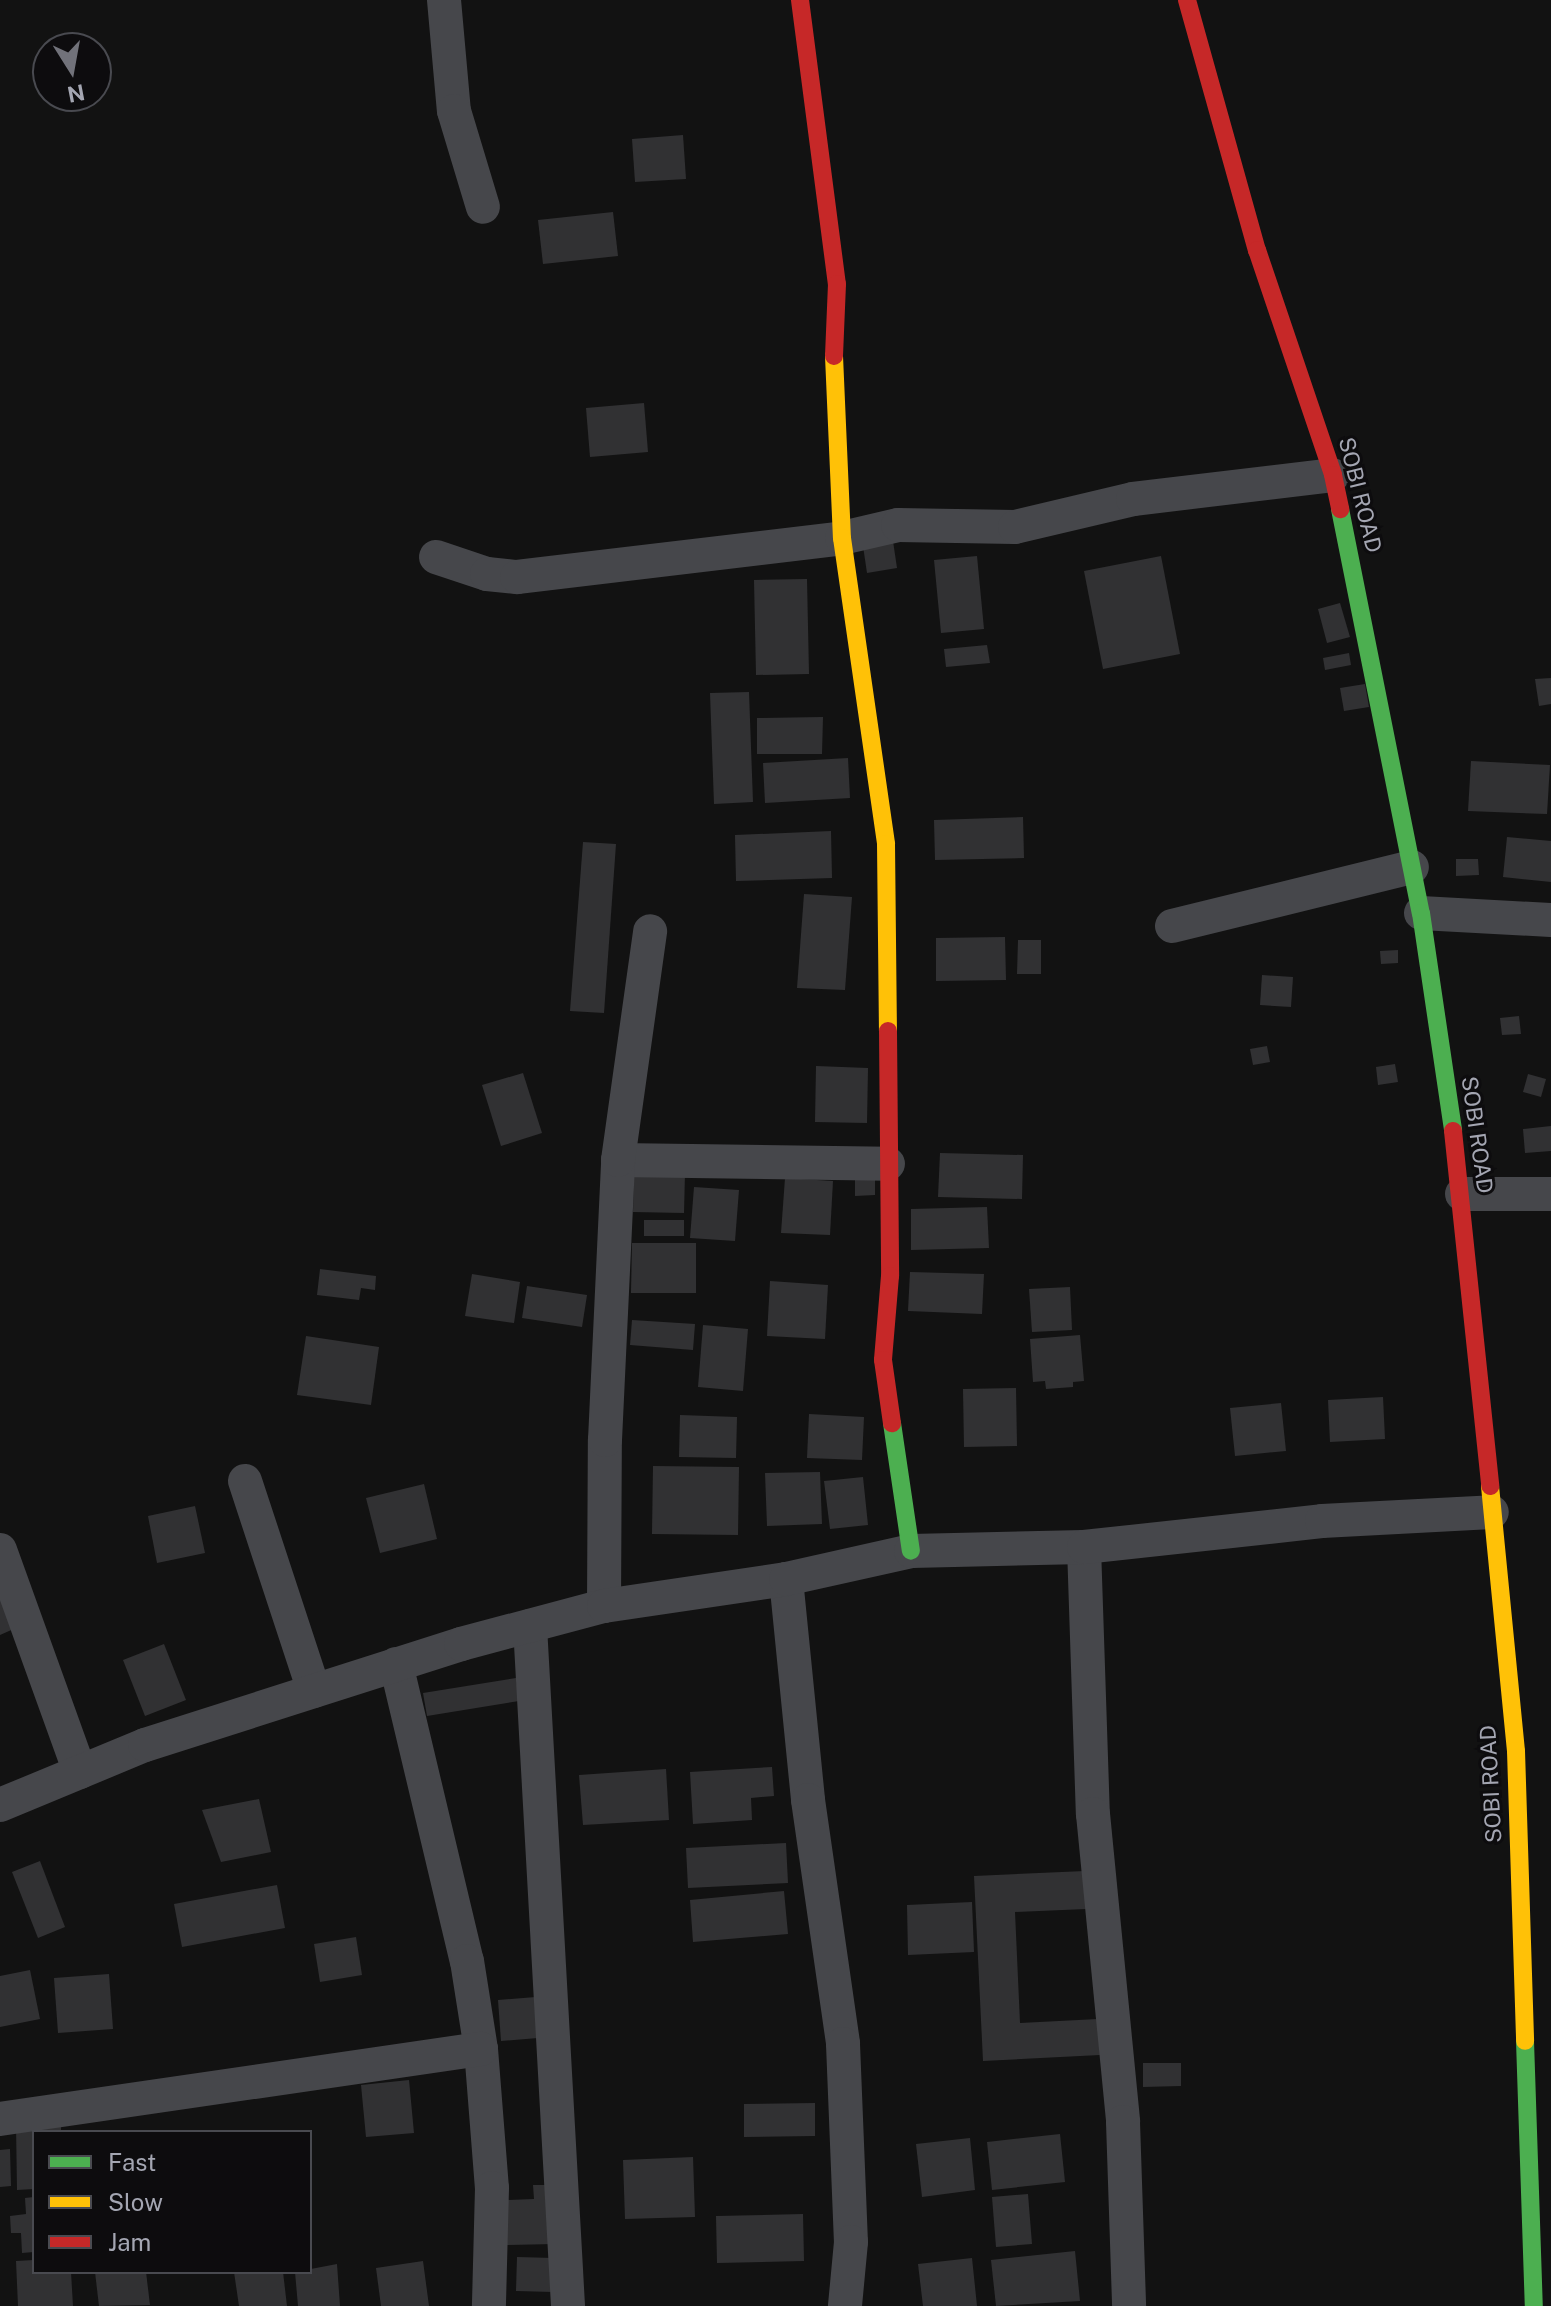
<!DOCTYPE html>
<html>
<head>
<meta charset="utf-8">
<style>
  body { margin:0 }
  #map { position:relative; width:1551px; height:2306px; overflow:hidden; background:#121212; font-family:"Public Sans",sans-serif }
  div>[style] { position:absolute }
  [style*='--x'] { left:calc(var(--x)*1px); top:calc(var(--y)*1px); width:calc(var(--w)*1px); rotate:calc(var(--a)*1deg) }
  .building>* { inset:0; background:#313133 }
  .street>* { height:34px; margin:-17px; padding:0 17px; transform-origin:17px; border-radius:17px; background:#46474b }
  .fast>* { height:18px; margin:-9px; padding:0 9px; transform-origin:9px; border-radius:9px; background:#4caf50 }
  .slow>* { height:18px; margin:-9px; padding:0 9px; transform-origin:9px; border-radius:9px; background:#ffc107 }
  .jam>* { height:18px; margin:-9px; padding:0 9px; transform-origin:9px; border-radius:9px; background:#c62828 }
  span { translate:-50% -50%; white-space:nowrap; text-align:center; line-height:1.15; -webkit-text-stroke:6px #0d0c0e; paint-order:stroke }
  .street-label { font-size:22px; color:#a4a6b2 }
  .legend { position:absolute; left:32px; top:2130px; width:280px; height:144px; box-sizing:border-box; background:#0d0c0e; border:2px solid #494a50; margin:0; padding:10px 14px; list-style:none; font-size:24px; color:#a4a6b2 }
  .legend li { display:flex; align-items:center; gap:16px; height:40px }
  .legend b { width:40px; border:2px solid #494a50 }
  .north { position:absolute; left:32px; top:32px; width:80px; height:80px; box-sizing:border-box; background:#0d0c0e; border:2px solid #494a50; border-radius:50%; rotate:169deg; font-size:22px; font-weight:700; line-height:32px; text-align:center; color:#a4a6b2 }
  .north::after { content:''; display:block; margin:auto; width:28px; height:36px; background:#71727a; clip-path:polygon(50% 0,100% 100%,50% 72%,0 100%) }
</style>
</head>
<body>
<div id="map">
  <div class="building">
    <div style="clip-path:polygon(683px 135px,686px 179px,635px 182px,632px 139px)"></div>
    <div style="clip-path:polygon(613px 212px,618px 256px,543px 264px,538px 220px)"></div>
    <div style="clip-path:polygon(644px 403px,648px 452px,590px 457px,586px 408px)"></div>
    <div style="clip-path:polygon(893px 541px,897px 568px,867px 573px,863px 546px)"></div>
    <div style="clip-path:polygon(977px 556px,984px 629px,941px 633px,934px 560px)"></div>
    <div style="clip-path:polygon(1161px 556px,1180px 654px,1103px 669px,1084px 571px)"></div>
    <div style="clip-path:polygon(807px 579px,809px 674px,756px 675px,754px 580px)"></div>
    <div style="clip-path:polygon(1340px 603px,1350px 637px,1327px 643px,1318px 609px)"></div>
    <div style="clip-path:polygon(987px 645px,990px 663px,946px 667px,944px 649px)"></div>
    <div style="clip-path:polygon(1349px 653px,1351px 665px,1325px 670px,1323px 658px)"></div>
    <div style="clip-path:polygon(1551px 678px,1551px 704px,1539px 706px,1535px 679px)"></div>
    <div style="clip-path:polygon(1365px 684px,1369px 707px,1344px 711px,1340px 688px)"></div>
    <div style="clip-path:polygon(749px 692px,753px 802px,714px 804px,710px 693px)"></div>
    <div style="clip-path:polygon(823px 717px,822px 754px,757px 754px,757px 718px)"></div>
    <div style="clip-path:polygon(848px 758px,850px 798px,765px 803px,763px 763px)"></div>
    <div style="clip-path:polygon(1471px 761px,1550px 765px,1547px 814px,1468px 811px)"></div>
    <div style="clip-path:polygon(1023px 817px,1024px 858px,935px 860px,934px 820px)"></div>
    <div style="clip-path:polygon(831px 831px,832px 878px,736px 881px,735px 835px)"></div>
    <div style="clip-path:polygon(1507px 837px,1551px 841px,1551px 882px,1503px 877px)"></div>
    <div style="clip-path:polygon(583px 842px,616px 844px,604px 1013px,570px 1011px)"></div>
    <div style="clip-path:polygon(1456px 859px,1478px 859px,1479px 875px,1456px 876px)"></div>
    <div style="clip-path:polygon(804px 894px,852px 897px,845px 990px,797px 988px)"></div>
    <div style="clip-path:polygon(1005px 937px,1006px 980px,936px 981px,936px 938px)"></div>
    <div style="clip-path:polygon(1018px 940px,1041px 940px,1041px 974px,1017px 974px)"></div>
    <div style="clip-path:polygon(1398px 950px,1398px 963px,1381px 964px,1380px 951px)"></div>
    <div style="clip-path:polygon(1262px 975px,1293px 977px,1291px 1007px,1260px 1005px)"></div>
    <div style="clip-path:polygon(1519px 1016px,1521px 1034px,1502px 1035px,1500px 1018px)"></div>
    <div style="clip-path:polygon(1267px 1046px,1270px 1062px,1253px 1065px,1250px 1049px)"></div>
    <div style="clip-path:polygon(1395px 1064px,1398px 1082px,1378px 1085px,1376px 1067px)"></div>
    <div style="clip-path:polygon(816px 1066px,868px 1068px,867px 1123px,815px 1122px)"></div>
    <div style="clip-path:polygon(523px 1073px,542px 1133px,501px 1146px,482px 1085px)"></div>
    <div style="clip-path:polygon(1528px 1074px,1546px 1079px,1541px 1097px,1523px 1092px)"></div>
    <div style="clip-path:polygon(1551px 1126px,1551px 1151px,1525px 1153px,1523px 1129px)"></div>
    <div style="clip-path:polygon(940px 1153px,1023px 1155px,1022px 1199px,938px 1197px)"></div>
    <div style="clip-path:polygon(634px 1173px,685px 1173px,684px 1213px,633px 1212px)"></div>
    <div style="clip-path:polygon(855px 1174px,875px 1174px,875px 1195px,855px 1196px)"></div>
    <div style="clip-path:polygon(785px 1178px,833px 1181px,830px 1235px,781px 1233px)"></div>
    <div style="clip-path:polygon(694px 1187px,739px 1190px,735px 1241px,690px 1238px)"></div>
    <div style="clip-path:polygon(987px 1207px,989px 1248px,911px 1250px,911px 1209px)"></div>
    <div style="clip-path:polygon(644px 1220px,684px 1220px,684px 1236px,644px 1236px)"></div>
    <div style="clip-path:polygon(632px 1243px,696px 1243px,696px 1293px,631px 1293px)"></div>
    <div style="clip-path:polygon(320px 1269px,376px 1276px,375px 1290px,361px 1288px,359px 1300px,317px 1295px)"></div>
    <div style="clip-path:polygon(910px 1272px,984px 1274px,982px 1314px,908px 1311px)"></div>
    <div style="clip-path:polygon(472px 1274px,520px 1282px,514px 1323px,465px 1316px)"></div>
    <div style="clip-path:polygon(770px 1281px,828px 1285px,825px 1339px,767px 1336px)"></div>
    <div style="clip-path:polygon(527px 1286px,587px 1295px,582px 1327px,522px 1318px)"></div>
    <div style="clip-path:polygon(1070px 1287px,1072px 1330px,1032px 1332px,1029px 1289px)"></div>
    <div style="clip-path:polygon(632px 1320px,695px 1324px,693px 1350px,630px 1345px)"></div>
    <div style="clip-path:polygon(703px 1325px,748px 1329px,743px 1391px,698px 1387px)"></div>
    <div style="clip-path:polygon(1080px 1335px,1084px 1381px,1073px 1382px,1073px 1387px,1046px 1389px,1045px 1381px,1033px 1382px,1030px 1339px)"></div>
    <div style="clip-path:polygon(306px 1336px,379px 1347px,371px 1405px,297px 1395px)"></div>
    <div style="clip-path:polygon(1016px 1388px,1017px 1446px,964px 1447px,963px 1389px)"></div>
    <div style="clip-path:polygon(1383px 1397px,1385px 1439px,1330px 1442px,1328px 1400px)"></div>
    <div style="clip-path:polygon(1281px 1403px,1286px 1451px,1235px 1456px,1230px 1408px)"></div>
    <div style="clip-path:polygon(809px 1414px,864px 1417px,862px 1460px,807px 1458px)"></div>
    <div style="clip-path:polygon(680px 1415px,737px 1417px,736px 1458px,679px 1457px)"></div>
    <div style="clip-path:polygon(653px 1466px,739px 1467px,738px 1535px,652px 1534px)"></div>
    <div style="clip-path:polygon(820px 1472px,822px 1524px,767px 1526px,765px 1473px)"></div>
    <div style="clip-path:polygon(863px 1477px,868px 1525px,830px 1529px,824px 1481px)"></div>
    <div style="clip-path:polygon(424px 1484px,437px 1539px,380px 1553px,366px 1498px)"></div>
    <div style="clip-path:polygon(195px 1506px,205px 1553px,157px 1563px,148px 1516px)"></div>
    <div style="clip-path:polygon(0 1584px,18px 1627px,0 1635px)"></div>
    <div style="clip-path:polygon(164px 1644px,186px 1700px,145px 1716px,123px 1660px)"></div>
    <div style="clip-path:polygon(516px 1678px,519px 1701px,427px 1716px,423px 1693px)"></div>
    <div style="clip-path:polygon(772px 1767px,774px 1796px,751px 1798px,752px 1820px,693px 1824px,690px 1772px)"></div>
    <div style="clip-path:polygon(666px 1769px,669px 1820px,583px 1825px,579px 1775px)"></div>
    <div style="clip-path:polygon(259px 1799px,271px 1852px,221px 1862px,202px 1810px)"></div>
    <div style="clip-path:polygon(786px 1843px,788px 1883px,688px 1888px,686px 1848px)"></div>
    <div style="clip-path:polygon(40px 1861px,65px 1927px,38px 1938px,12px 1872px)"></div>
    <div style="clip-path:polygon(1085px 1871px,1086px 1909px,1015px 1912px,1020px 2023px,1098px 2019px,1100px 2055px,983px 2061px,974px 1876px)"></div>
    <div style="clip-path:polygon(277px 1885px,285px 1928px,182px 1947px,174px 1904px)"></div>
    <div style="clip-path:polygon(784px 1891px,788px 1934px,693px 1942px,690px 1900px)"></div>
    <div style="clip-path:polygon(972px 1902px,974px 1952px,908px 1955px,907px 1905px)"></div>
    <div style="clip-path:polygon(356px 1937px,362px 1975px,320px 1982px,314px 1944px)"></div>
    <div style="clip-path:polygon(30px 1970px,40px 2019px,0 2027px,0 1976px)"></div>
    <div style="clip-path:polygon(109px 1974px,113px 2029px,58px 2033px,54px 1978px)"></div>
    <div style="clip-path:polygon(548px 1996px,550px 2037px,501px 2041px,498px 2000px)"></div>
    <div style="clip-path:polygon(1143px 2063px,1181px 2063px,1181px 2086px,1143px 2087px)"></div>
    <div style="clip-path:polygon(409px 2080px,414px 2133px,366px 2137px,361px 2085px)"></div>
    <div style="clip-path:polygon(815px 2103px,815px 2136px,744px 2137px,744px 2104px)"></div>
    <div style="clip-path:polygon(61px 2123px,61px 2132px,34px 2132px,34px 2189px,17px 2190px,16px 2125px)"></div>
    <div style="clip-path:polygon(1060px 2134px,1065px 2182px,992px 2190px,987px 2142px)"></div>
    <div style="clip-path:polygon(970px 2138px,975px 2190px,922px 2197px,916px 2144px)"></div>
    <div style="clip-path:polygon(10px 2149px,11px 2186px,0 2187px,0 2150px)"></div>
    <div style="clip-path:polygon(693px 2157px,695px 2217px,625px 2219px,623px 2160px)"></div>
    <div style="clip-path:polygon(533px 2185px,554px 2185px,555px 2244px,506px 2245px,505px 2200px,534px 2199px)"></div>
    <div style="clip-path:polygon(1028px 2194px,1032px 2244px,996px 2247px,992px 2197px)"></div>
    <div style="clip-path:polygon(34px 2197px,34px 2252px,22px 2253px,21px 2233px,11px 2233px,10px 2216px,26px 2214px,25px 2198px)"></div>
    <div style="clip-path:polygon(803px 2214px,804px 2261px,717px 2263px,716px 2216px)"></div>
    <div style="clip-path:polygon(1075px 2251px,1080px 2301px,996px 2306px,991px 2260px)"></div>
    <div style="clip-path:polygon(517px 2257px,554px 2258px,553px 2292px,516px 2291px)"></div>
    <div style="clip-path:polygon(972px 2258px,977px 2306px,923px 2306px,918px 2264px)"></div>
    <div style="clip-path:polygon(34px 2260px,34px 2272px,71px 2272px,73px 2306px,18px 2306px,16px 2261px)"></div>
    <div style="clip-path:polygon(423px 2261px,429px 2306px,381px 2306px,376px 2268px)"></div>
    <div style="clip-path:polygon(337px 2264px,340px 2306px,298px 2306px,295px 2272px)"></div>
    <div style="clip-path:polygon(95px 2272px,146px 2272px,150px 2305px,99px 2306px)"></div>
    <div style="clip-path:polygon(234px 2272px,283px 2272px,287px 2306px,239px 2306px)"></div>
  </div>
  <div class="street">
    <div style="--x:444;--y:0;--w:111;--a:84.9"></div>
    <div style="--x:454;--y:111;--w:100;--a:73.2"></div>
    <div style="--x:436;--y:557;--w:54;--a:18.4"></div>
    <div style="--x:487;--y:574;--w:30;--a:6"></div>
    <div style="--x:517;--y:577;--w:327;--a:-6.8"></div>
    <div style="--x:842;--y:538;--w:57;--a:-13.1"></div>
    <div style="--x:898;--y:525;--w:117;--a:1"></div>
    <div style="--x:1015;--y:527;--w:121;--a:-13.3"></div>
    <div style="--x:1133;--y:499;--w:201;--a:-6.8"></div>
    <div style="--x:1421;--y:913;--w:130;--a:3.1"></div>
    <div style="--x:1172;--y:926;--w:247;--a:-13.8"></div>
    <div style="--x:618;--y:1160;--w:270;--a:0.8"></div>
    <div style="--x:1462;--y:1194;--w:89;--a:0"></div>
    <div style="--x:245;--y:1481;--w:221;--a:71.8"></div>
    <div style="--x:1084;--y:1547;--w:267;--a:88.1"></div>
    <div style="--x:1093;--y:1814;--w:309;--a:84.4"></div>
    <div style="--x:1123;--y:2122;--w:184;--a:88.1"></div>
    <div style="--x:0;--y:1550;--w:236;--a:70.2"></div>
    <div style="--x:786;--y:1579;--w:222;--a:84.3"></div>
    <div style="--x:808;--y:1800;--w:246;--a:81.8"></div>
    <div style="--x:843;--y:2044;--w:198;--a:87.7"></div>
    <div style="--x:851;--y:2242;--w:64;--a:95.4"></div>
    <div style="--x:604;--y:1606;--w:166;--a:-89.7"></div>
    <div style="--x:605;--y:1440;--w:280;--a:-87.3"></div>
    <div style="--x:618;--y:1160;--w:231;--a:-82"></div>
    <div style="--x:530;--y:1626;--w:681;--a:86.8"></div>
    <div style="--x:396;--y:1664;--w:305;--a:76.6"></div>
    <div style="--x:467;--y:1961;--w:89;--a:81"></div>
    <div style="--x:481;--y:2049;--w:139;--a:85.5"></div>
    <div style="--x:492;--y:2188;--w:118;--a:91.5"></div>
    <div style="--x:0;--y:1805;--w:157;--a:-22.5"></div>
    <div style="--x:145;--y:1745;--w:332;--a:-17.7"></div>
    <div style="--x:461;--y:1644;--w:148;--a:-14.9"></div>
    <div style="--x:604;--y:1606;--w:184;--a:-8.4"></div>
    <div style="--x:786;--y:1579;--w:128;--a:-12.6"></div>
    <div style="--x:911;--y:1551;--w:173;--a:-1.3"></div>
    <div style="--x:1084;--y:1547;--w:239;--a:-6.2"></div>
    <div style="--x:1322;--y:1521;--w:170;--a:-3"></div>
    <div style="--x:0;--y:2119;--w:486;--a:-8.3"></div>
  </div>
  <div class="fast">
    <div style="--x:1340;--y:509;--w:412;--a:78.7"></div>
    <div style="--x:1421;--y:913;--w:220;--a:81.6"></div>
    <div style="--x:892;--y:1423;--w:129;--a:81.6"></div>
    <div style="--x:1525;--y:2041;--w:265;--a:88.1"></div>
  </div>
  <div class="slow">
    <div style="--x:834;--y:356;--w:182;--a:87.5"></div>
    <div style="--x:842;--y:538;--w:309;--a:81.8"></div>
    <div style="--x:886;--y:844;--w:187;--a:89.4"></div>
    <div style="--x:1490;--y:1486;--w:266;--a:84.4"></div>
    <div style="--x:1516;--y:1751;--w:290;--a:88.2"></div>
  </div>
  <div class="jam">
    <div style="--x:800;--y:0;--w:286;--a:82.6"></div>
    <div style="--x:837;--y:284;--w:72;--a:92.4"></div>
    <div style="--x:1187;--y:0;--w:260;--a:74.4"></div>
    <div style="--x:1257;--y:250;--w:237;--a:71.3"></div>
    <div style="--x:1333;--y:475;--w:35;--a:78"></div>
    <div style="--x:888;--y:1031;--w:245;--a:89.5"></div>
    <div style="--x:890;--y:1276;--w:84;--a:94.8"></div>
    <div style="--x:883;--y:1360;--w:64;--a:81.9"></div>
    <div style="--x:1453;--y:1131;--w:357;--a:84"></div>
  </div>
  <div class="street-label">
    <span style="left:1360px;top:495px;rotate:76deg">SOBI ROAD</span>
    <span style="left:1477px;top:1135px;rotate:82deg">SOBI ROAD</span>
    <span style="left:1491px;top:1784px;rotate:-93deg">SOBI ROAD</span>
  </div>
  <ul class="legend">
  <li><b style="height:10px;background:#4caf50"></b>Fast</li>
  <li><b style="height:10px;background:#ffc107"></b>Slow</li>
  <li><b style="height:10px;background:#c62828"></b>Jam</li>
  </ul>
  <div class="north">N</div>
</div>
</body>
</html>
